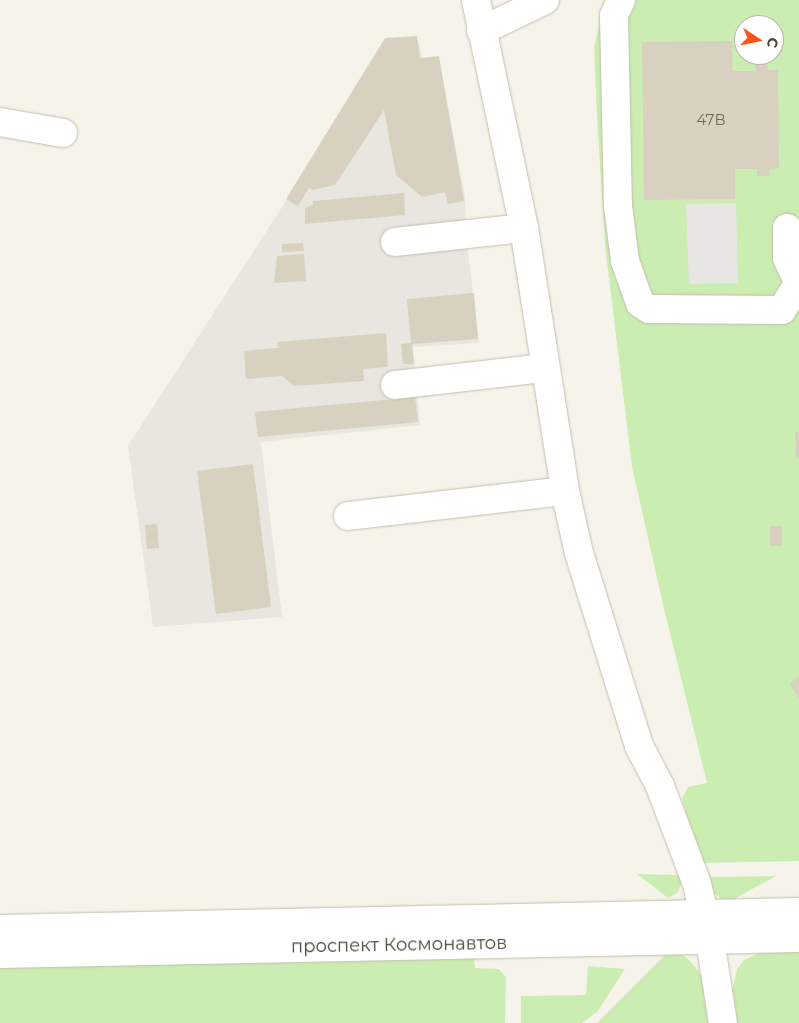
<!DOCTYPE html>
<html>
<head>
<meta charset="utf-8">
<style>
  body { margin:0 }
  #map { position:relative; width:799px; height:1023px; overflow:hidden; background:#f6f4ea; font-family:Montserrat,sans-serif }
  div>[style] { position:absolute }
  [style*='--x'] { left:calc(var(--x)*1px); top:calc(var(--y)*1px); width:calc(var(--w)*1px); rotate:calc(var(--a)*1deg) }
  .industrial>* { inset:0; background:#e9e5df }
  .green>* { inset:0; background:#cbedb1 }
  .parking>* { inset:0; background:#e8e6e2 }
  .building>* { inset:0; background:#d9d1bf }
  .roads { filter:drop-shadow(0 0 1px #c3bdac) drop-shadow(0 0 1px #c3bdac) }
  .minor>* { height:28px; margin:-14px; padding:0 14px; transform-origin:14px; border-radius:14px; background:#fff }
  span { translate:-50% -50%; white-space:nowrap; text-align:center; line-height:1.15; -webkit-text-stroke:4px #fff; paint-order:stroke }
  .number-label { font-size:15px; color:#6e6959 }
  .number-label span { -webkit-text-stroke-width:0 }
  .street-label { font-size:18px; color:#4b4637 }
  .north { position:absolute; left:734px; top:15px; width:50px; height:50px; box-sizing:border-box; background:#fff; border:1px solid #b7b5af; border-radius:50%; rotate:101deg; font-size:14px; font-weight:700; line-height:20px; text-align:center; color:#4b4637 }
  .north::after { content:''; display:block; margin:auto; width:18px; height:22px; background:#ff5319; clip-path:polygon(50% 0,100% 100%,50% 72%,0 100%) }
</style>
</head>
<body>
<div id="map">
  <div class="industrial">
    <div style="clip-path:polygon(419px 43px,424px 68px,440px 65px,465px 196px,466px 234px,479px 343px,413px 347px,420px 425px,261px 442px,282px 617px,153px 627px,128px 446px,387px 44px)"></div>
  </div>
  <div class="green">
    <div style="clip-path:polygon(evenodd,604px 0,799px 0,799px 861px,700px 863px,682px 798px,688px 787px,707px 783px,665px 613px,632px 467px,605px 245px,597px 117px,594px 48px,604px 0,744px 25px,774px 25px,774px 55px,744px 55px,744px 25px)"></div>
    <div style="clip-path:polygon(637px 874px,682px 875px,681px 885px,677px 893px,668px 898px)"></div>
    <div style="clip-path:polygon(776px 876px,732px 900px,723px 900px,713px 893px,705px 877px)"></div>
    <div style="clip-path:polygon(669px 951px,686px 957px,698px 970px,704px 983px,708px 1023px,597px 1023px)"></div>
    <div style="clip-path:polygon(761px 952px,799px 952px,799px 1023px,731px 1023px,730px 1002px,737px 969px,744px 960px)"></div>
    <div style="clip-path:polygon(474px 958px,475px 968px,499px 969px,506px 977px,505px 1023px,0 1023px,0 968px)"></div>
    <div style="clip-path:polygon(588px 966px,625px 969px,597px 1012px,582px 1023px,521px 1023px,521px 996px,586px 995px)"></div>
  </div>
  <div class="parking">
    <div style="clip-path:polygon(736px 203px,738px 283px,689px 284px,686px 204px)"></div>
  </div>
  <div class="building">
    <div style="clip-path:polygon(417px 36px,420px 58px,439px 56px,464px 201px,448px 204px,445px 192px,422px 197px,396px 175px,384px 110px,335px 185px,313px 190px,309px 188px,298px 206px,286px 199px,385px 38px)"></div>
    <div style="clip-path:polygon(732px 41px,733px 71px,756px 71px,755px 64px,767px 64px,768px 70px,778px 70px,779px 168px,770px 169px,770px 176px,757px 176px,757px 169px,735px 169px,735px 199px,644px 200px,642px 42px)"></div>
    <div style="clip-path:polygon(404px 193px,405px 215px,305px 224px,305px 208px,313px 205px,313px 201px)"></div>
    <div style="clip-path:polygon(303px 243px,304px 251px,282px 252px,282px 244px)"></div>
    <div style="clip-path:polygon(304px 254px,306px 281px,274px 283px,277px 256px)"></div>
    <div style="clip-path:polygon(474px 293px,478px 339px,412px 344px,414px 364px,403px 364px,401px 344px,411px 343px,407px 299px)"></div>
    <div style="clip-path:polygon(386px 333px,388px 367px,363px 369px,364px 381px,294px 386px,282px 376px,246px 379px,244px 351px,278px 348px,277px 342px)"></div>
    <div style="clip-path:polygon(415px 397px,418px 422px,258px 437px,255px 412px)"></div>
    <div style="clip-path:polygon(795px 432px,799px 432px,799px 458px,796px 459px)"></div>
    <div style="clip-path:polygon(253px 464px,271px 607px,216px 614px,197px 471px)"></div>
    <div style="clip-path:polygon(157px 524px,159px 548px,147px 549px,145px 525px)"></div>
    <div style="clip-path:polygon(770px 526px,782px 526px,782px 546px,770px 546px)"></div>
    <div style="clip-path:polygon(799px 676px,799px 698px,789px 684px)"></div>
  </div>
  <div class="roads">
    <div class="minor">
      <div style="--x:476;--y:0;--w:233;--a:78.1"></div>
      <div style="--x:524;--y:228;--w:266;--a:81.1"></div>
      <div style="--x:565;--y:491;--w:64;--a:77.3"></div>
      <div style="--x:579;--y:553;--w:202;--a:72.7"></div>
      <div style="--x:639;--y:746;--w:45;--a:62.3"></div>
      <div style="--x:660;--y:786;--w:105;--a:69.3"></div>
      <div style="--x:697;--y:884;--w:57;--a:76.9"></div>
      <div style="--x:710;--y:940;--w:84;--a:81.1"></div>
      <div style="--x:621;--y:0;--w:17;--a:114"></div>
      <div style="--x:614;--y:16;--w:190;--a:88.8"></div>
      <div style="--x:618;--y:206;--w:55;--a:82.7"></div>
      <div style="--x:625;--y:261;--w:45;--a:70.3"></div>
      <div style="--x:640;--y:303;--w:11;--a:34"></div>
      <div style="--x:649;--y:309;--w:133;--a:0.4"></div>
      <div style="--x:782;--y:310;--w:33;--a:-59"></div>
      <div style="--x:481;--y:31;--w:71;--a:-25.8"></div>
      <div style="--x:0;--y:122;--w:64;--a:9.9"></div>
      <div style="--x:787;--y:228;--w:30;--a:90"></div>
      <div style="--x:787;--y:258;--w:26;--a:65"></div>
      <div style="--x:395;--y:242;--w:130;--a:-6.2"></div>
      <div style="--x:395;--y:385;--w:150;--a:-6.5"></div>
      <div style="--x:348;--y:516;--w:218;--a:-6.6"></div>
      <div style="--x:0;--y:929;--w:799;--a:-1.22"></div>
      <div style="--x:0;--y:954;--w:799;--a:-1.15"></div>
    </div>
  </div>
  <div class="number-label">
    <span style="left:711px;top:120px">47В</span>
  </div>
  <div class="street-label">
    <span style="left:399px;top:945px;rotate:-1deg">проспект Космонавтов</span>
  </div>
  <div class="north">С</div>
</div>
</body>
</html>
